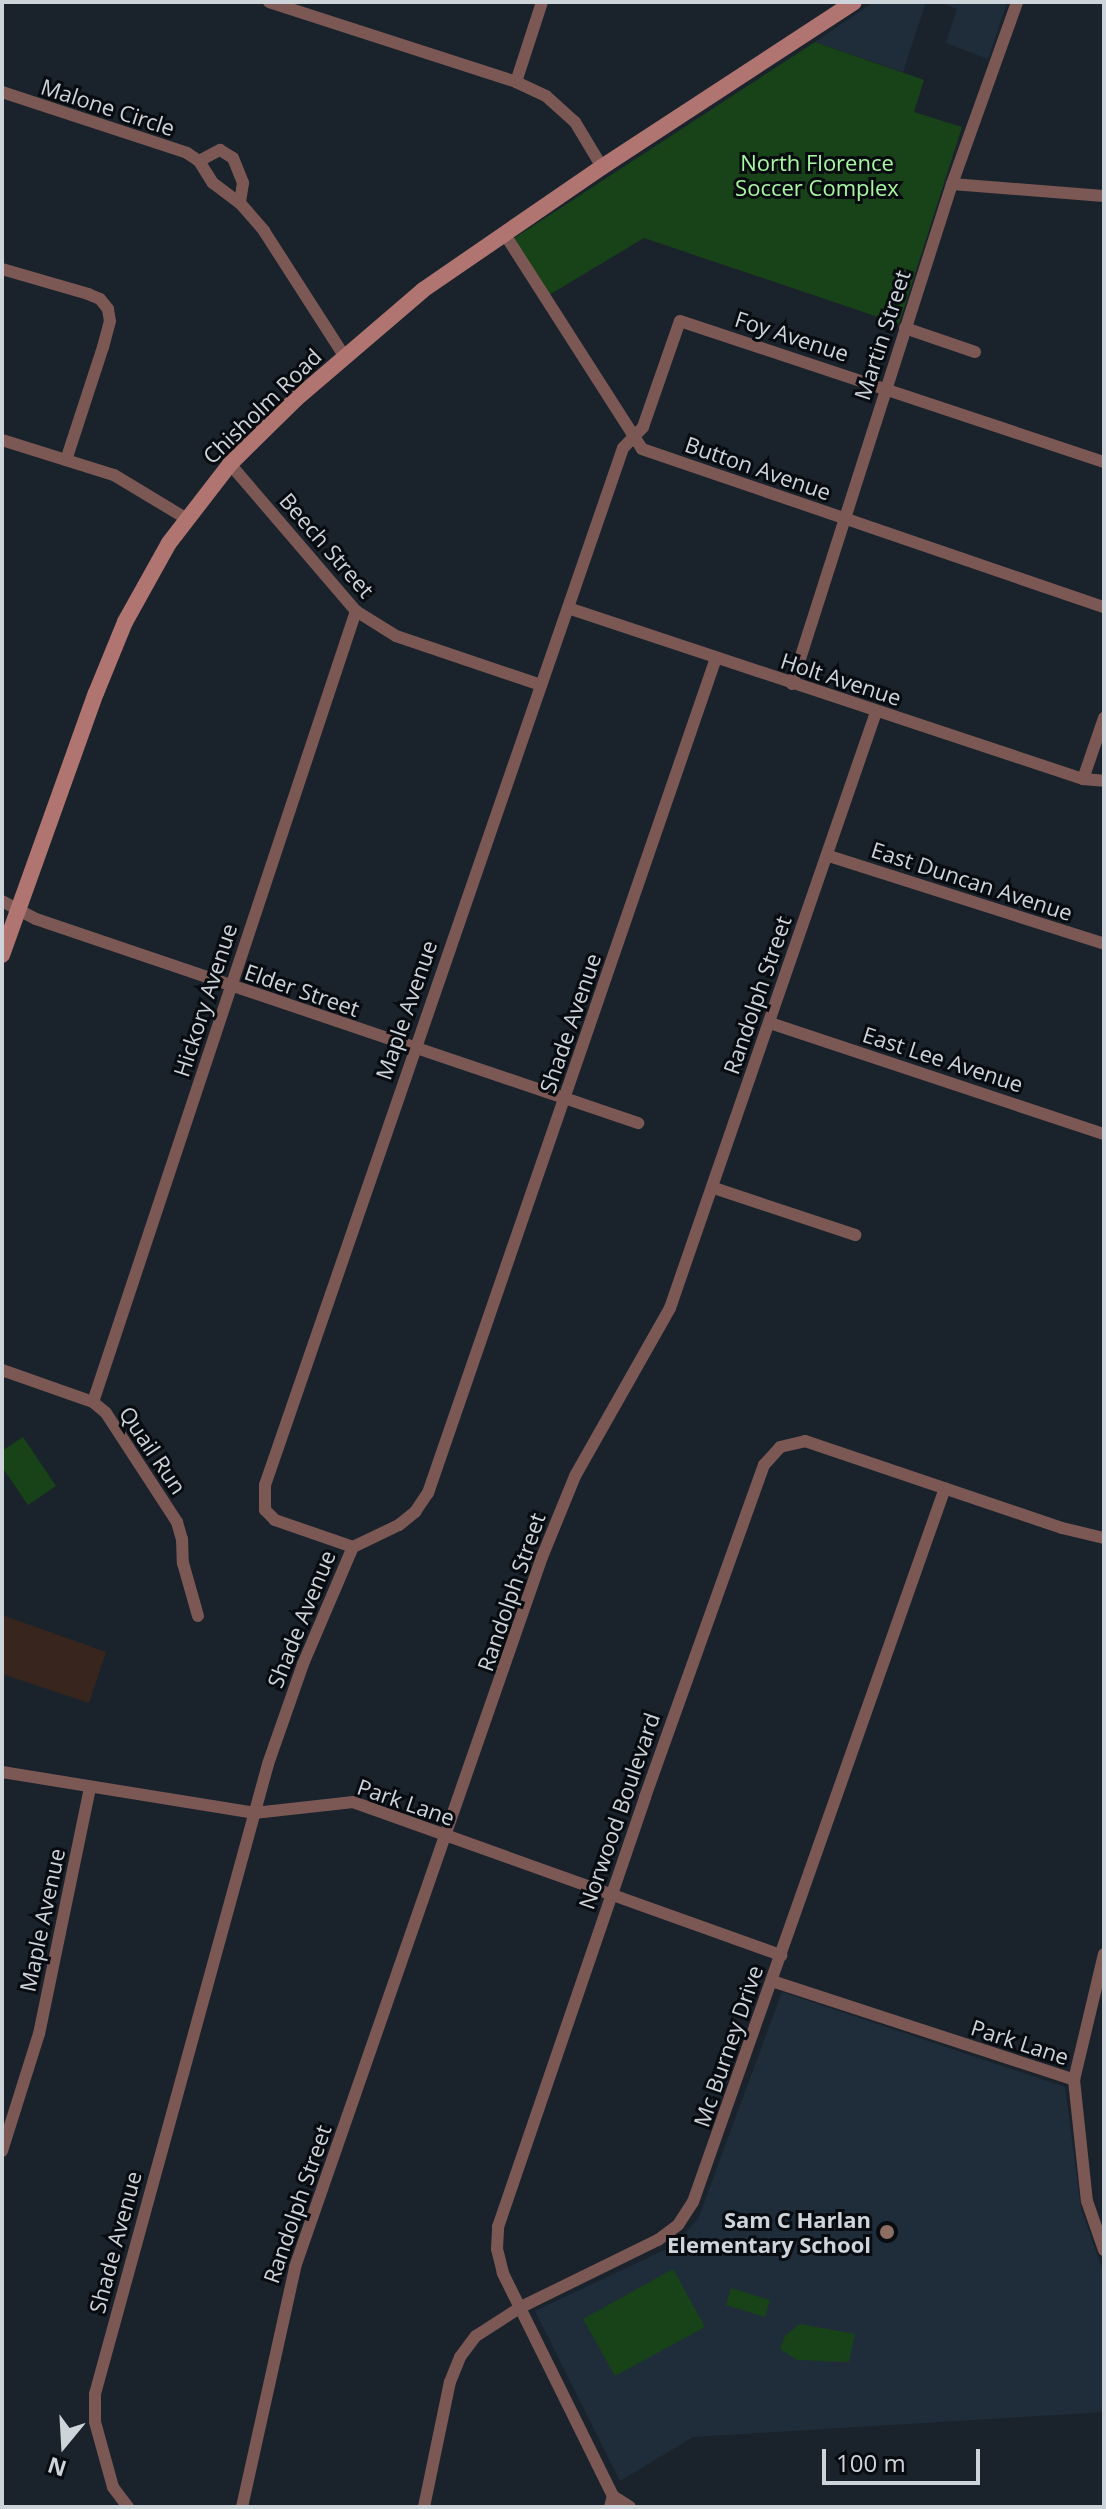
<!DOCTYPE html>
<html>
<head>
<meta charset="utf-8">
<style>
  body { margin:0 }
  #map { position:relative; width:1106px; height:2509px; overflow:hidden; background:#1a232c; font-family:"Open Sans",sans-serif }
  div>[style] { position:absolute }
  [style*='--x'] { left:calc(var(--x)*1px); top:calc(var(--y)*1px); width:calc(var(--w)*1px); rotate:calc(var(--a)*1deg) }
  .built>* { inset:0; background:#1f2d3b }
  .industrial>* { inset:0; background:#37251e }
  .green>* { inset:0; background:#184217 }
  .minor>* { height:12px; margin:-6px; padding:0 6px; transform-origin:6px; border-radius:6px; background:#7c5855 }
  .secondary>* { height:16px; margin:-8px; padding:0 8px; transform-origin:8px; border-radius:8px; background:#b07571 }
  .dots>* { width:22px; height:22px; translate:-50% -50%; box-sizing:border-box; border:4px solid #080c10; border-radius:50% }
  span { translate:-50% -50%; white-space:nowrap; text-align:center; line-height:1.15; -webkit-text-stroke:6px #080c10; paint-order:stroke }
  .street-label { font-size:22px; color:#cdd4da }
  .park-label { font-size:22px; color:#a8f8a2 }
  .poi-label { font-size:22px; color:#cdd4da; font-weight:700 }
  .right { translate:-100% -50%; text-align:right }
  .frame { position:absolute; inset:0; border:4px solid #cdd4da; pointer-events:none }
  .north { position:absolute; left:24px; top:2405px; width:80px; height:80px; -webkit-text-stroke:6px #080c10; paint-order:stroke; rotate:198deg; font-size:22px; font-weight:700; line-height:32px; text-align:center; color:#cdd4da }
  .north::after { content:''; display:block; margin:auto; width:28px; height:36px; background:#cdd4da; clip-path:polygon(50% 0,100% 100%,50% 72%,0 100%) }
  .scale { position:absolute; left:822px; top:2449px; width:158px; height:36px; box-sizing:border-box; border:4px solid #cdd4da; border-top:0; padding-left:10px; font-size:24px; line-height:28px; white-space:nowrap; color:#cdd4da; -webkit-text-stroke:6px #080c10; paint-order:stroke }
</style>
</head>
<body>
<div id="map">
  <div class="built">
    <div style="clip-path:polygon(874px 2px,926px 2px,903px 72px,815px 42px)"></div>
    <div style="clip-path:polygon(939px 2px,1007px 2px,988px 59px,946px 43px,957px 9px)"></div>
    <div style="clip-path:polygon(782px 1992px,1065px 2087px,1081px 2209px,1104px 2274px,1104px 2412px,693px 2437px,620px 2481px,535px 2311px,673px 2246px,698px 2219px)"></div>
  </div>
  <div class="industrial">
    <div style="clip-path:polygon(2px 1615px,106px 1652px,89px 1703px,2px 1674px)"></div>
  </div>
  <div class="green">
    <div style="clip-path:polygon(815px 42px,924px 80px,914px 112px,962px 127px,899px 324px,644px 238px,549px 295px,513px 239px)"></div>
    <div style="clip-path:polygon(23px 1437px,56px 1486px,28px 1505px,2px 1467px,2px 1451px)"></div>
    <div style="clip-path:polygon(673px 2269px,705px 2327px,615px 2376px,583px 2319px)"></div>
    <div style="clip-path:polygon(731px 2288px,770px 2300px,765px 2317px,726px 2305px)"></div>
    <div style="clip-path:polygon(800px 2324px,855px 2334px,849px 2362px,797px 2360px,780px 2349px,785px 2336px)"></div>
  </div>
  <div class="minor">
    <div style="--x:269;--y:2;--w:260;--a:17.9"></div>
    <div style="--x:516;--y:82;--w:33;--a:25"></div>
    <div style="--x:546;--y:96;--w:39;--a:42"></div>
    <div style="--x:575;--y:122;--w:52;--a:59"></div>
    <div style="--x:516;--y:82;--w:84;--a:-72"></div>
    <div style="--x:2;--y:92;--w:195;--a:18.2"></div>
    <div style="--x:187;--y:153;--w:14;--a:34"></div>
    <div style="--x:199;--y:161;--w:26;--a:58"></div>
    <div style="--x:213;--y:183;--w:34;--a:37"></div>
    <div style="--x:199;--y:161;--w:24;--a:-28"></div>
    <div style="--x:220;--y:150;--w:15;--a:32"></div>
    <div style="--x:233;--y:158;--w:27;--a:68"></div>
    <div style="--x:243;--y:183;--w:20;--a:99"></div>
    <div style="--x:240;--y:203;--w:37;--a:49"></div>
    <div style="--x:264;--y:231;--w:150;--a:57.3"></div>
    <div style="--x:952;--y:184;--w:152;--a:4.5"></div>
    <div style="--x:504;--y:233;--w:256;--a:57.4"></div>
    <div style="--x:642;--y:449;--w:488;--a:18.9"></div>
    <div style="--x:2;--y:269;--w:90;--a:16.2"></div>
    <div style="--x:88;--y:294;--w:13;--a:23"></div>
    <div style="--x:100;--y:299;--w:13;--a:51"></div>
    <div style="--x:108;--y:309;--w:12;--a:81"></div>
    <div style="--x:110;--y:321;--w:27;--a:105"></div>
    <div style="--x:103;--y:347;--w:119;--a:108.1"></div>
    <div style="--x:905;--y:328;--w:74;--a:18.9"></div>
    <div style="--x:2;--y:440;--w:117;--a:17.4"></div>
    <div style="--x:114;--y:475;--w:85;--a:31.1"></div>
    <div style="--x:230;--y:464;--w:194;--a:49.4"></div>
    <div style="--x:356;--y:611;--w:47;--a:32"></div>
    <div style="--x:396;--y:636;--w:153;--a:18.7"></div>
    <div style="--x:568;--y:608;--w:543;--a:18.37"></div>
    <div style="--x:1083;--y:779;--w:21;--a:5"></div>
    <div style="--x:792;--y:684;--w:525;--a:-72.26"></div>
    <div style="--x:952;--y:184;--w:193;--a:-70.3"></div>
    <div style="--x:1083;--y:779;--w:65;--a:-71"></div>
    <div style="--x:829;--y:856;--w:289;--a:17.7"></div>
    <div style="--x:2;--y:901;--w:38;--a:28"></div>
    <div style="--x:36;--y:919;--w:636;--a:18.72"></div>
    <div style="--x:770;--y:1023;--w:352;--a:18.4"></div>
    <div style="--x:714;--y:1188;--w:149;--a:18.4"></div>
    <div style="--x:2;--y:1370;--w:96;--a:19.4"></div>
    <div style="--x:93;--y:1402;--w:17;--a:40"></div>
    <div style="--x:106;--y:1413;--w:130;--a:56.9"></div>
    <div style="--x:177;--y:1522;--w:18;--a:74"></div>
    <div style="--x:182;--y:1539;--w:24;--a:88"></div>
    <div style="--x:183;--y:1563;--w:55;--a:74.2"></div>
    <div style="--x:93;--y:1402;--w:834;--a:-71.61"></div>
    <div style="--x:353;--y:1547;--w:83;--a:-160.9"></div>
    <div style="--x:275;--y:1520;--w:14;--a:-135"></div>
    <div style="--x:265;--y:1510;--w:25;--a:-90"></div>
    <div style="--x:265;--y:1485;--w:1097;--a:-70.95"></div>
    <div style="--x:623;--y:448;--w:29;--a:-46"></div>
    <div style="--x:643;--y:427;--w:112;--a:-70.8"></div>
    <div style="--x:680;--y:321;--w:447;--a:18.4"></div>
    <div style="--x:2;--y:1772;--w:255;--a:9.2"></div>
    <div style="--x:254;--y:1813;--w:100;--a:-6.3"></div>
    <div style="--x:353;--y:1802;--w:455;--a:19.7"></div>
    <div style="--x:1104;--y:1954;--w:130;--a:103.4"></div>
    <div style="--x:1074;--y:2080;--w:122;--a:83.9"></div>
    <div style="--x:1087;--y:2201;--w:52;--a:70.9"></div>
    <div style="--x:772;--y:1981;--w:318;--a:18.1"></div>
    <div style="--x:2;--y:2151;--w:123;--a:-72.5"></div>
    <div style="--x:39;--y:2034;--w:252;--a:-78.3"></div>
    <div style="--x:613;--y:2496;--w:20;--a:33"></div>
    <div style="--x:128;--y:2507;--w:25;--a:-127"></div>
    <div style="--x:113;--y:2487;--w:67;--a:-105.5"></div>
    <div style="--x:95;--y:2422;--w:28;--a:-90"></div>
    <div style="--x:95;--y:2394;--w:653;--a:-74.64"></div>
    <div style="--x:268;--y:1764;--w:106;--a:-70.7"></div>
    <div style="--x:303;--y:1664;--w:127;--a:-66.9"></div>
    <div style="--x:353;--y:1547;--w:51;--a:-25.6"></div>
    <div style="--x:399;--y:1525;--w:21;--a:-39"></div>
    <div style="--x:415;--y:1512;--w:23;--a:-56"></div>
    <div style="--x:428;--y:1493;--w:883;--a:-70.97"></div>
    <div style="--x:242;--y:2507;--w:246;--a:-77.5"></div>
    <div style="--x:295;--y:2267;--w:752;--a:-70.82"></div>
    <div style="--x:542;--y:1557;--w:87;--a:-67.8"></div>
    <div style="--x:575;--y:1476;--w:193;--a:-60.5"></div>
    <div style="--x:670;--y:1308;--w:631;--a:-70.93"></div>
    <div style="--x:424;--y:2507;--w:128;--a:-78.3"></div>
    <div style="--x:450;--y:2382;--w:27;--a:-68"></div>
    <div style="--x:460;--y:2357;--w:26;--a:-53"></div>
    <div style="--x:476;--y:2336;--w:54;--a:-32.8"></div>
    <div style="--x:521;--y:2307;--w:153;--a:-26.1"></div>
    <div style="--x:658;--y:2240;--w:25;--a:-37"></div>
    <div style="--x:678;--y:2225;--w:27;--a:-57"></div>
    <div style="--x:693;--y:2202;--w:757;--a:-70.56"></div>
    <div style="--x:610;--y:2507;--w:11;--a:-75"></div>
    <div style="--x:613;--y:2496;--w:249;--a:-116.3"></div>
    <div style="--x:503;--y:2273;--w:25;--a:-104"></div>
    <div style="--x:497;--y:2249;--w:22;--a:-87"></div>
    <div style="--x:498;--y:2227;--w:454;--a:-71.1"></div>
    <div style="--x:645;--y:1797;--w:353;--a:-70.3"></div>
    <div style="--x:764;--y:1465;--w:24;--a:-48"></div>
    <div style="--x:780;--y:1447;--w:26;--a:-13"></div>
    <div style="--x:805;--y:1441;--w:271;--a:18.7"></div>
    <div style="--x:1062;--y:1528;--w:43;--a:13.4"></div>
  </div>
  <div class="secondary">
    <div style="--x:2;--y:955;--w:278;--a:-70.3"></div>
    <div style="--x:96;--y:693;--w:77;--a:-67.8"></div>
    <div style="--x:125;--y:622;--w:90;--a:-60.9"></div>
    <div style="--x:169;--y:543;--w:100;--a:-52.3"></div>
    <div style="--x:230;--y:464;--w:93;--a:-44.6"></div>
    <div style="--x:296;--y:399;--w:167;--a:-40.6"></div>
    <div style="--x:423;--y:290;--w:217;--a:-34.5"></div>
    <div style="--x:602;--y:167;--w:301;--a:-33.2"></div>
  </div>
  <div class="dots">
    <div style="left:887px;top:2232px;background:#8d6e63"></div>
  </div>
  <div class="street-label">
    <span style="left:108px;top:107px;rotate:18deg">Malone Circle</span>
    <span style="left:882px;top:335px;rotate:-72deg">Martin Street</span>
    <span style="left:792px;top:336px;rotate:18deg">Foy Avenue</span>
    <span style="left:262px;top:406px;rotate:-44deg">Chisholm Road</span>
    <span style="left:758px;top:468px;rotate:19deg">Button Avenue</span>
    <span style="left:327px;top:545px;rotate:49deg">Beech Street</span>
    <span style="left:841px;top:679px;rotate:18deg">Holt Avenue</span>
    <span style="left:972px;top:881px;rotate:18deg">East Duncan Avenue</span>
    <span style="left:302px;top:990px;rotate:19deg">Elder Street</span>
    <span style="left:757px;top:995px;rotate:-71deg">Randolph Street</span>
    <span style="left:205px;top:1000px;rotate:-72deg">Hickory Avenue</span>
    <span style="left:406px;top:1010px;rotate:-71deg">Maple Avenue</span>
    <span style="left:570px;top:1023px;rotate:-71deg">Shade Avenue</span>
    <span style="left:943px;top:1059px;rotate:18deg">East Lee Avenue</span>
    <span style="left:153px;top:1450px;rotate:56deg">Quail Run</span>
    <span style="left:511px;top:1592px;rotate:-71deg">Randolph Street</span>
    <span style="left:301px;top:1619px;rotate:-68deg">Shade Avenue</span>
    <span style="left:406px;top:1802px;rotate:19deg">Park Lane</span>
    <span style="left:619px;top:1811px;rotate:-71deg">Norwood Boulevard</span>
    <span style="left:42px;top:1920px;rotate:-78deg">Maple Avenue</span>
    <span style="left:1020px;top:2042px;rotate:18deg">Park Lane</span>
    <span style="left:728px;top:2046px;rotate:-71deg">Mc Burney Drive</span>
    <span style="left:297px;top:2204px;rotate:-71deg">Randolph Street</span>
    <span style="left:115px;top:2242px;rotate:-75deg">Shade Avenue</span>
  </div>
  <div class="park-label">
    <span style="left:817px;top:175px">North Florence<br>Soccer Complex</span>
  </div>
  <div class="poi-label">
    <span class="right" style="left:871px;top:2232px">Sam C Harlan<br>Elementary School</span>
  </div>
  <div class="frame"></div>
  <div class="north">N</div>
  <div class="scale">100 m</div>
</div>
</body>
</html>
